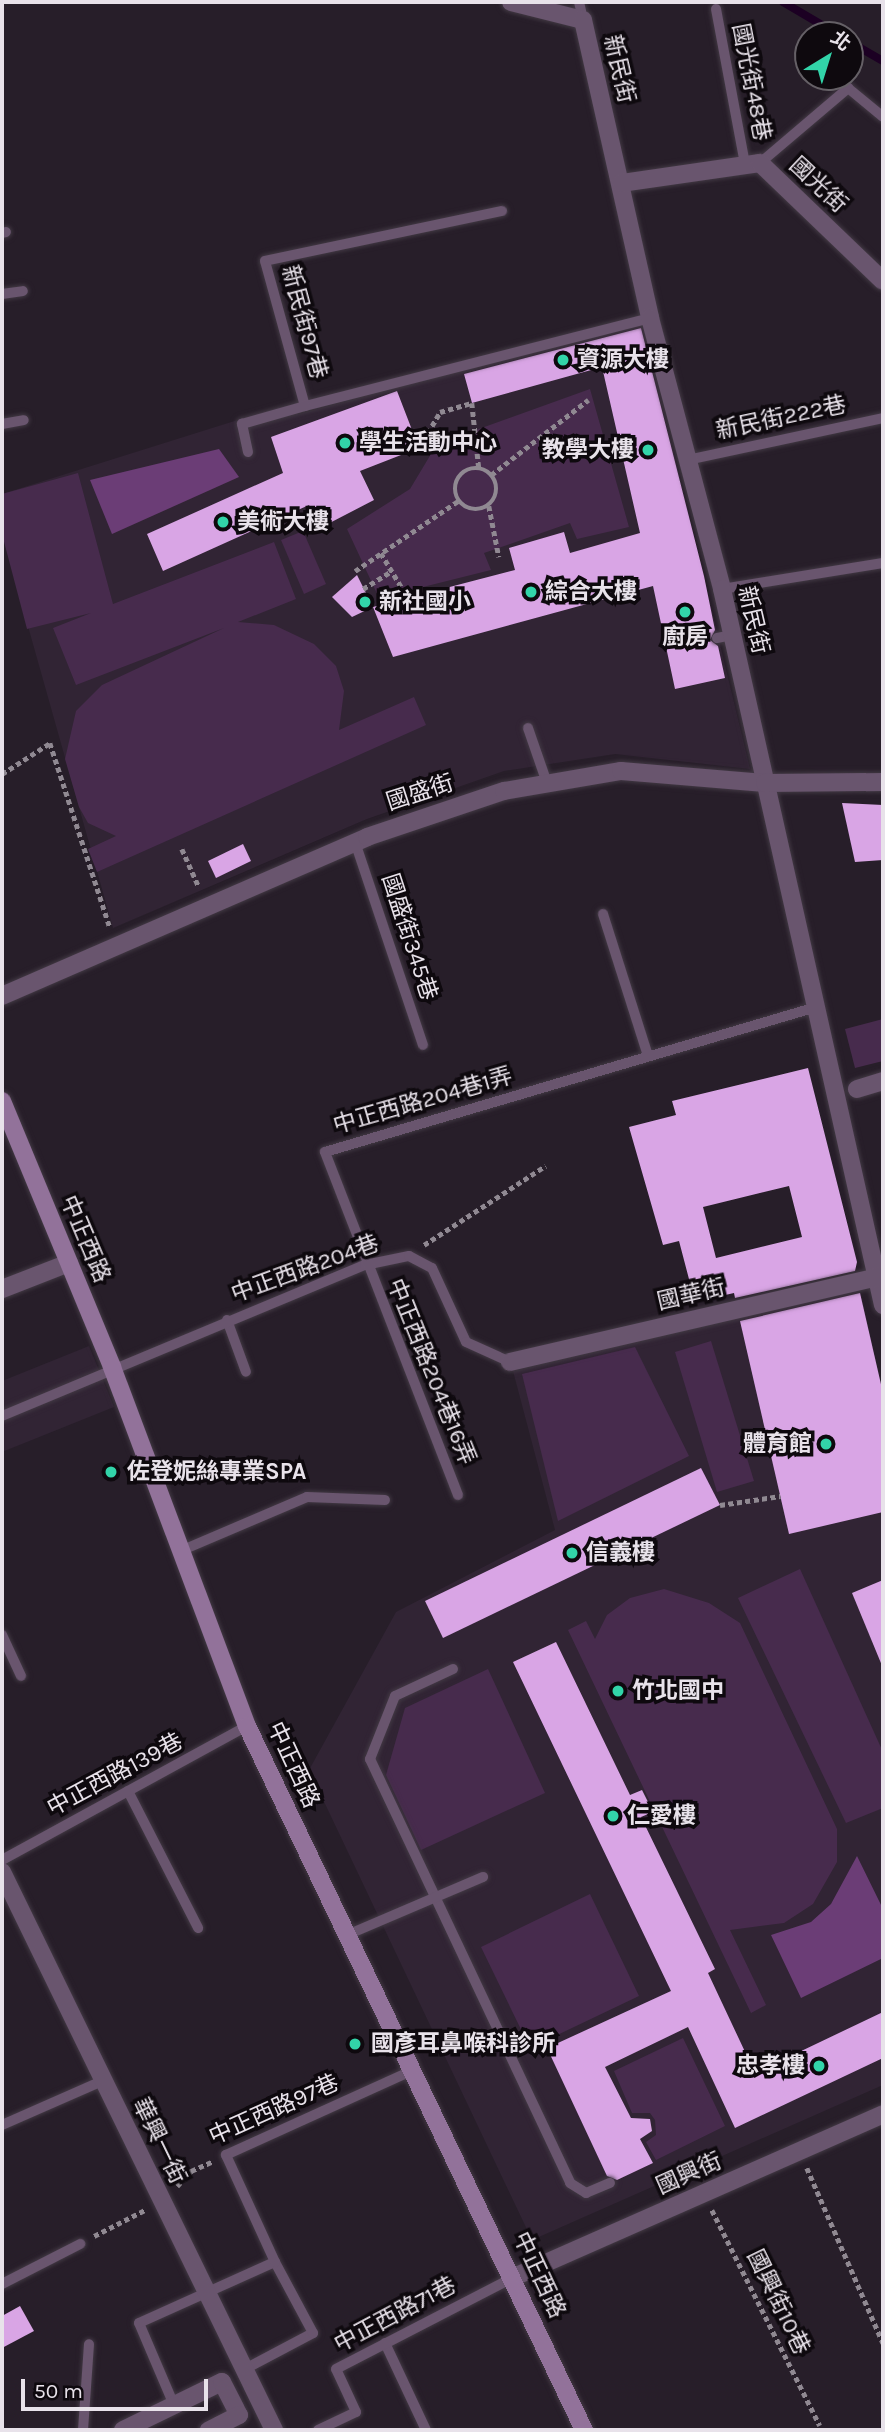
<!DOCTYPE html>
<html>
<head>
<meta charset="utf-8">
<style>
  body { margin:0 }
  #map { position:relative; width:885px; height:2432px; overflow:hidden; background:#271e29; font-family:Karla,"Noto Sans TC",sans-serif }
  div>[style] { position:absolute }
  [style*='--x'] { left:calc(var(--x)*1px); top:calc(var(--y)*1px); width:calc(var(--w)*1px); rotate:calc(var(--a)*1deg) }
  .built>* { inset:0; background:#312434 }
  .green>* { inset:0; background:#472b4d }
  .forest>* { inset:0; background:#6b3d76 }
  .stream>* { height:8px; margin:-4px; padding:0 4px; transform-origin:4px; border-radius:4px; background:#1c0023 }
  .building>* { inset:0; background:#d9a5e5 }
  .path>* { height:4.5px; margin-top:-2.25px; transform-origin:0; background:repeating-linear-gradient(90deg,#908992 0 5px,transparent 0 8.5px) }
  .path>.ring { margin:-2.25px; padding:0; box-sizing:content-box; background:none; border:4.5px solid #908992; border-radius:50% }
  .roads { filter:drop-shadow(0 0 2px #423944) drop-shadow(0 0 2px #423944) }
  .service>* { height:10px; margin:-5px; padding:0 5px; transform-origin:5px; border-radius:5px; background:#69556e }
  .minor>* { height:18px; margin:-9px; padding:0 9px; transform-origin:9px; border-radius:9px; background:#69556e }
  .secondary>* { height:18px; margin:-9px; padding:0 9px; transform-origin:9px; border-radius:9px; background:#92729a }
  .dots>* { width:19px; height:19px; translate:-50% -50%; box-sizing:border-box; border:4px solid #0e090e; border-radius:50% }
  span { translate:-50% -50%; white-space:nowrap; text-align:center; line-height:1.15; -webkit-text-stroke:7px #0e090e; paint-order:stroke }
  .street-label { font-size:23px; color:#e8e2ea }
  .poi-label { font-size:23px; color:#e8e2ea; font-weight:700 }
  .left { translate:0 -50%; text-align:left }
  .right { translate:-100% -50%; text-align:right }
  .frame { position:absolute; inset:0; border:4px solid #e8e2ea; pointer-events:none }
  .north { position:absolute; left:794px; top:21px; width:70px; height:70px; box-sizing:border-box; background:#0e090e; border:2px solid #656066; border-radius:50%; rotate:38deg; font-size:19px; font-weight:700; line-height:28px; text-align:center; color:#e8e2ea }
  .north::after { content:''; display:block; margin:auto; width:24px; height:32px; background:#32d4a9; clip-path:polygon(50% 0,100% 100%,50% 72%,0 100%) }
  .scale { position:absolute; left:21px; top:2379px; width:187px; height:32px; box-sizing:border-box; border:4px solid #e8e2ea; border-top:0; padding-left:9px; font-size:21px; line-height:24px; white-space:nowrap; color:#e8e2ea; -webkit-text-stroke:5px #0e090e; paint-order:stroke }
</style>
</head>
<body>
<div id="map">
  <div class="built">
    <div style="clip-path:polygon(642px 320px,750px 769px,615px 754px,504px 771px,367px 819px,113px 928px,2px 534px,2px 494px,279px 407px,299px 414px)"></div>
    <div style="clip-path:polygon(859px 1285px,883px 1393px,883px 2085px,532px 2240px,309px 1770px,396px 1612px,555px 1530px,513px 1371px)"></div>
    <div style="clip-path:polygon(89px 1346px,114px 1407px,2px 1452px,2px 1381px)"></div>
  </div>
  <div class="green">
    <div style="clip-path:polygon(590px 389px,629px 527px,577px 539px,570px 523px,484px 553px,491px 570px,379px 598px,347px 529px,410px 489px,437px 444px)"></div>
    <div style="clip-path:polygon(78px 473px,113px 604px,274px 542px,296px 599px,238px 622px,274px 625px,314px 644px,336px 666px,344px 691px,339px 730px,414px 697px,426px 725px,97px 872px,88px 849px,116px 836px,88px 823px,79px 807px,65px 759px,76px 711px,102px 685px,224px 628px,76px 685px,53px 628px,91px 613px,27px 629px,2px 534px,2px 494px)"></div>
    <div style="clip-path:polygon(303px 531px,326px 584px,304px 594px,281px 540px)"></div>
    <div style="clip-path:polygon(883px 1019px,883px 1061px,855px 1068px,845px 1029px)"></div>
    <div style="clip-path:polygon(711px 1341px,754px 1481px,717px 1492px,675px 1352px)"></div>
    <div style="clip-path:polygon(635px 1347px,689px 1456px,558px 1521px,522px 1374px)"></div>
    <div style="clip-path:polygon(800px 1569px,883px 1752px,883px 1808px,846px 1823px,738px 1598px)"></div>
    <div style="clip-path:polygon(664px 1589px,709px 1603px,740px 1623px,837px 1829px,837px 1862px,813px 1904px,784px 1923px,730px 1930px,766px 2005px,751px 2013px,568px 1630px,586px 1621px,595px 1639px,607px 1615px,630px 1598px)"></div>
    <div style="clip-path:polygon(488px 1669px,545px 1793px,421px 1850px,386px 1775px,405px 1708px)"></div>
    <div style="clip-path:polygon(590px 1894px,639px 1996px,530px 2048px,481px 1947px)"></div>
    <div style="clip-path:polygon(683px 2038px,725px 2126px,656px 2160px,646px 2142px,656px 2135px,655px 2120px,650px 2113px,632px 2113px,614px 2071px)"></div>
  </div>
  <div class="forest">
    <div style="clip-path:polygon(219px 449px,239px 477px,112px 534px,90px 480px)"></div>
    <div style="clip-path:polygon(857px 1856px,883px 1909px,883px 1958px,801px 1998px,771px 1935px,811px 1922px,831px 1904px)"></div>
  </div>
  <div class="stream">
    <div style="--x:783;--y:2;--w:65;--a:30.5"></div>
    <div style="--x:850;--y:42;--w:38;--a:30"></div>
  </div>
  <div class="building">
    <div style="clip-path:polygon(641px 328px,704px 576px,715px 630px,710px 640px,718px 646px,725px 678px,675px 689px,653px 586px,393px 657px,373px 607px,515px 570px,509px 548px,564px 532px,570px 553px,640px 533px,602px 367px,472px 403px,464px 374px)"></div>
    <div style="clip-path:polygon(397px 391px,419px 448px,360px 471px,374px 500px,320px 528px,309px 505px,163px 571px,147px 534px,283px 473px,271px 437px)"></div>
    <div style="clip-path:polygon(357px 575px,373px 607px,352px 617px,332px 597px)"></div>
    <div style="clip-path:polygon(842px 803px,883px 805px,883px 860px,855px 862px)"></div>
    <div style="clip-path:polygon(243px 844px,251px 861px,216px 878px,208px 861px)"></div>
    <div style="clip-path:polygon(evenodd,808px 1068px,857px 1262px,855px 1271px,735px 1298px,734px 1293px,695px 1302px,679px 1241px,663px 1245px,629px 1127px,676px 1115px,672px 1101px,808px 1068px,789px 1186px,802px 1237px,716px 1258px,703px 1207px,789px 1186px)"></div>
    <div style="clip-path:polygon(860px 1293px,883px 1393px,883px 1512px,789px 1534px,740px 1321px)"></div>
    <div style="clip-path:polygon(701px 1468px,720px 1505px,443px 1638px,425px 1601px)"></div>
    <div style="clip-path:polygon(883px 1580px,883px 1668px,852px 1593px)"></div>
    <div style="clip-path:polygon(556px 1642px,630px 1795px,642px 1790px,653px 1812px,641px 1817px,715px 1969px,708px 1973px,755px 2073px,883px 2012px,883px 2058px,735px 2128px,688px 2027px,605px 2067px,631px 2118px,650px 2119px,652px 2131px,640px 2139px,653px 2163px,617px 2180px,607px 2176px,547px 2048px,671px 1991px,513px 1662px)"></div>
    <div style="clip-path:polygon(20px 2306px,34px 2331px,2px 2348px,2px 2316px)"></div>
  </div>
  <div class="path">
    <div style="--x:419;--y:448;--w:42;--a:-59.7"></div>
    <div style="--x:440;--y:412;--w:33;--a:-16"></div>
    <div style="--x:472;--y:403;--w:65;--a:83.9"></div>
    <div class="ring" style="left:455px;top:468px;width:37.5px;height:37.5px"></div>
    <div style="--x:491;--y:475;--w:123;--a:-37.7"></div>
    <div style="--x:489;--y:506;--w:52;--a:78.9"></div>
    <div style="--x:381;--y:553;--w:52;--a:59"></div>
    <div style="--x:355;--y:571;--w:125;--a:-34.2"></div>
    <div style="--x:363;--y:589;--w:34;--a:-32"></div>
    <div style="--x:2;--y:774;--w:57;--a:-32.9"></div>
    <div style="--x:50;--y:743;--w:194;--a:72"></div>
    <div style="--x:182;--y:849;--w:42;--a:65.9"></div>
    <div style="--x:424;--y:1245;--w:145;--a:-33.1"></div>
    <div style="--x:720;--y:1505;--w:61;--a:-8.5"></div>
    <div style="--x:807;--y:2168;--w:191;--a:66.5"></div>
    <div style="--x:177;--y:2186;--w:21;--a:-47"></div>
    <div style="--x:191;--y:2171;--w:24;--a:-24"></div>
    <div style="--x:712;--y:2210;--w:241;--a:63.4"></div>
    <div style="--x:94;--y:2236;--w:57;--a:-27"></div>
  </div>
  <div class="roads">
    <div class="service">
      <div style="--x:579;--y:2;--w:18;--a:77"></div>
      <div style="--x:716;--y:9;--w:158;--a:79.4"></div>
      <div style="--x:760;--y:163;--w:116;--a:-40.4"></div>
      <div style="--x:848;--y:88;--w:45;--a:39.6"></div>
      <div style="--x:502;--y:211;--w:242;--a:168.1"></div>
      <div style="--x:265;--y:261;--w:150;--a:74.6"></div>
      <div style="--x:305;--y:406;--w:356;--a:-14.3"></div>
      <div style="--x:2;--y:233;--w:4;--a:-14"></div>
      <div style="--x:2;--y:294;--w:21;--a:-8"></div>
      <div style="--x:2;--y:424;--w:22;--a:-10"></div>
      <div style="--x:248;--y:452;--w:29;--a:-102"></div>
      <div style="--x:242;--y:424;--w:66;--a:-15.9"></div>
      <div style="--x:687;--y:460;--w:200;--a:-12.1"></div>
      <div style="--x:722;--y:589;--w:163;--a:-9.2"></div>
      <div style="--x:717;--y:638;--w:15;--a:-11"></div>
      <div style="--x:528;--y:728;--w:58;--a:70.9"></div>
      <div style="--x:355;--y:842;--w:214;--a:71.5"></div>
      <div style="--x:603;--y:914;--w:149;--a:72.4"></div>
      <div style="--x:227;--y:1320;--w:55;--a:69.9"></div>
      <div style="--x:2;--y:1416;--w:393;--a:-22.6"></div>
      <div style="--x:365;--y:1265;--w:45;--a:-11.6"></div>
      <div style="--x:409;--y:1256;--w:26;--a:28"></div>
      <div style="--x:432;--y:1268;--w:81;--a:65.3"></div>
      <div style="--x:466;--y:1342;--w:48;--a:24.4"></div>
      <div style="--x:458;--y:1495;--w:368;--a:-111.2"></div>
      <div style="--x:325;--y:1152;--w:509;--a:-16.44"></div>
      <div style="--x:178;--y:1552;--w:140;--a:-23.1"></div>
      <div style="--x:307;--y:1497;--w:78;--a:2.2"></div>
      <div style="--x:2;--y:1635;--w:45;--a:65.1"></div>
      <div style="--x:453;--y:1669;--w:64;--a:155"></div>
      <div style="--x:395;--y:1696;--w:68;--a:111.6"></div>
      <div style="--x:370;--y:1759;--w:469;--a:64.7"></div>
      <div style="--x:570;--y:2183;--w:19;--a:32"></div>
      <div style="--x:586;--y:2193;--w:26;--a:-23"></div>
      <div style="--x:128;--y:1791;--w:154;--a:62.9"></div>
      <div style="--x:2;--y:1860;--w:279;--a:-28.7"></div>
      <div style="--x:347;--y:1935;--w:148;--a:-23.1"></div>
      <div style="--x:2;--y:2125;--w:109;--a:-23.7"></div>
      <div style="--x:2;--y:2284;--w:88;--a:-27.1"></div>
      <div style="--x:385;--y:2343;--w:96;--a:64.8"></div>
      <div style="--x:245;--y:2369;--w:77;--a:-27.9"></div>
      <div style="--x:313;--y:2333;--w:81;--a:-118.2"></div>
      <div style="--x:174;--y:2405;--w:89;--a:-113.1"></div>
      <div style="--x:139;--y:2323;--w:149;--a:-24.2"></div>
      <div style="--x:275;--y:2262;--w:118;--a:-114.6"></div>
      <div style="--x:226;--y:2155;--w:205;--a:-24.4"></div>
      <div style="--x:83;--y:2430;--w:86;--a:-86"></div>
      <div style="--x:318;--y:2430;--w:42;--a:-25.3"></div>
      <div style="--x:356;--y:2412;--w:47;--a:-114.9"></div>
      <div style="--x:336;--y:2369;--w:200;--a:-27.3"></div>
    </div>
    <div class="minor">
      <div style="--x:511;--y:2;--w:74;--a:14"></div>
      <div style="--x:583;--y:20;--w:305;--a:77.3"></div>
      <div style="--x:650;--y:318;--w:280;--a:75.1"></div>
      <div style="--x:722;--y:589;--w:734;--a:77.33"></div>
      <div style="--x:621;--y:183;--w:140;--a:-8.2"></div>
      <div style="--x:760;--y:163;--w:170;--a:43.8"></div>
      <div style="--x:2;--y:996;--w:398;--a:-23.5"></div>
      <div style="--x:367;--y:837;--w:145;--a:-18.6"></div>
      <div style="--x:504;--y:791;--w:119;--a:-9.7"></div>
      <div style="--x:621;--y:771;--w:144;--a:4.8"></div>
      <div style="--x:765;--y:783;--w:118;--a:-0.5"></div>
      <div style="--x:857;--y:1089;--w:27;--a:-17"></div>
      <div style="--x:2;--y:1289;--w:72;--a:-21.2"></div>
      <div style="--x:510;--y:1362;--w:383;--a:-13"></div>
      <div style="--x:2;--y:1872;--w:621;--a:64.01"></div>
      <div style="--x:514;--y:2277;--w:403;--a:-23.8"></div>
      <div style="--x:123;--y:2430;--w:110;--a:-25.9"></div>
      <div style="--x:222;--y:2382;--w:37;--a:63"></div>
      <div style="--x:239;--y:2415;--w:34;--a:153"></div>
    </div>
    <div class="secondary">
      <div style="--x:2;--y:1101;--w:288;--a:67.5"></div>
      <div style="--x:112;--y:1367;--w:384;--a:69.4"></div>
      <div style="--x:247;--y:1726;--w:781;--a:64.42"></div>
    </div>
  </div>
  <div class="dots">
    <div style="left:563px;top:360px;background:#32d4a9"></div>
    <div style="left:345px;top:443px;background:#32d4a9"></div>
    <div style="left:648px;top:450px;background:#32d4a9"></div>
    <div style="left:223px;top:522px;background:#32d4a9"></div>
    <div style="left:531px;top:592px;background:#32d4a9"></div>
    <div style="left:365px;top:602px;background:#32d4a9"></div>
    <div style="left:685px;top:612px;background:#32d4a9"></div>
    <div style="left:826px;top:1444px;background:#32d4a9"></div>
    <div style="left:111px;top:1472px;background:#32d4a9"></div>
    <div style="left:572px;top:1553px;background:#32d4a9"></div>
    <div style="left:618px;top:1691px;background:#32d4a9"></div>
    <div style="left:613px;top:1816px;background:#32d4a9"></div>
    <div style="left:355px;top:2044px;background:#32d4a9"></div>
    <div style="left:819px;top:2066px;background:#32d4a9"></div>
  </div>
  <div class="street-label">
    <span style="left:619px;top:69px;rotate:77deg">新民街</span>
    <span style="left:751px;top:82px;rotate:79deg">國光街48巷</span>
    <span style="left:818px;top:185px;rotate:43deg">國光街</span>
    <span style="left:304px;top:322px;rotate:75deg">新民街97巷</span>
    <span style="left:781px;top:418px;rotate:-12deg">新民街222巷</span>
    <span style="left:753px;top:620px;rotate:77deg">新民街</span>
    <span style="left:420px;top:793px;rotate:-18deg">國盛街</span>
    <span style="left:409px;top:937px;rotate:72deg">國盛街345巷</span>
    <span style="left:423px;top:1101px;rotate:-16deg">中正西路204巷1弄</span>
    <span style="left:85px;top:1239px;rotate:67deg">中正西路</span>
    <span style="left:305px;top:1269px;rotate:-20deg">中正西路204巷</span>
    <span style="left:691px;top:1295px;rotate:-13deg">國華街</span>
    <span style="left:431px;top:1372px;rotate:68deg">中正西路204巷16弄</span>
    <span style="left:293px;top:1765px;rotate:65deg">中正西路</span>
    <span style="left:115px;top:1775px;rotate:-28deg">中正西路139巷</span>
    <span style="left:274px;top:2110px;rotate:-24deg">中正西路97巷</span>
    <span style="left:159px;top:2141px;rotate:64deg">華興一街</span>
    <span style="left:689px;top:2174px;rotate:-24deg">國興街</span>
    <span style="left:539px;top:2275px;rotate:65deg">中正西路</span>
    <span style="left:778px;top:2302px;rotate:64deg">國興街10巷</span>
    <span style="left:395px;top:2315px;rotate:-28deg">中正西路71巷</span>
  </div>
  <div class="poi-label">
    <span class="left" style="left:577px;top:360px">資源大樓</span>
    <span class="left" style="left:359px;top:443px">學生活動中心</span>
    <span class="right" style="left:634px;top:450px">教學大樓</span>
    <span class="left" style="left:237px;top:522px">美術大樓</span>
    <span class="left" style="left:545px;top:592px">綜合大樓</span>
    <span class="left" style="left:379px;top:602px">新社國小</span>
    <span style="left:685px;top:637px">廚房</span>
    <span class="right" style="left:812px;top:1444px">體育館</span>
    <span class="left" style="left:127px;top:1472px">佐登妮絲專業SPA</span>
    <span class="left" style="left:586px;top:1553px">信義樓</span>
    <span class="left" style="left:632px;top:1691px">竹北國中</span>
    <span class="left" style="left:627px;top:1816px">仁愛樓</span>
    <span class="left" style="left:371px;top:2044px">國彥耳鼻喉科診所</span>
    <span class="right" style="left:805px;top:2066px">忠孝樓</span>
  </div>
  <div class="frame"></div>
  <div class="north">北</div>
  <div class="scale">50 m</div>
</div>
</body>
</html>
